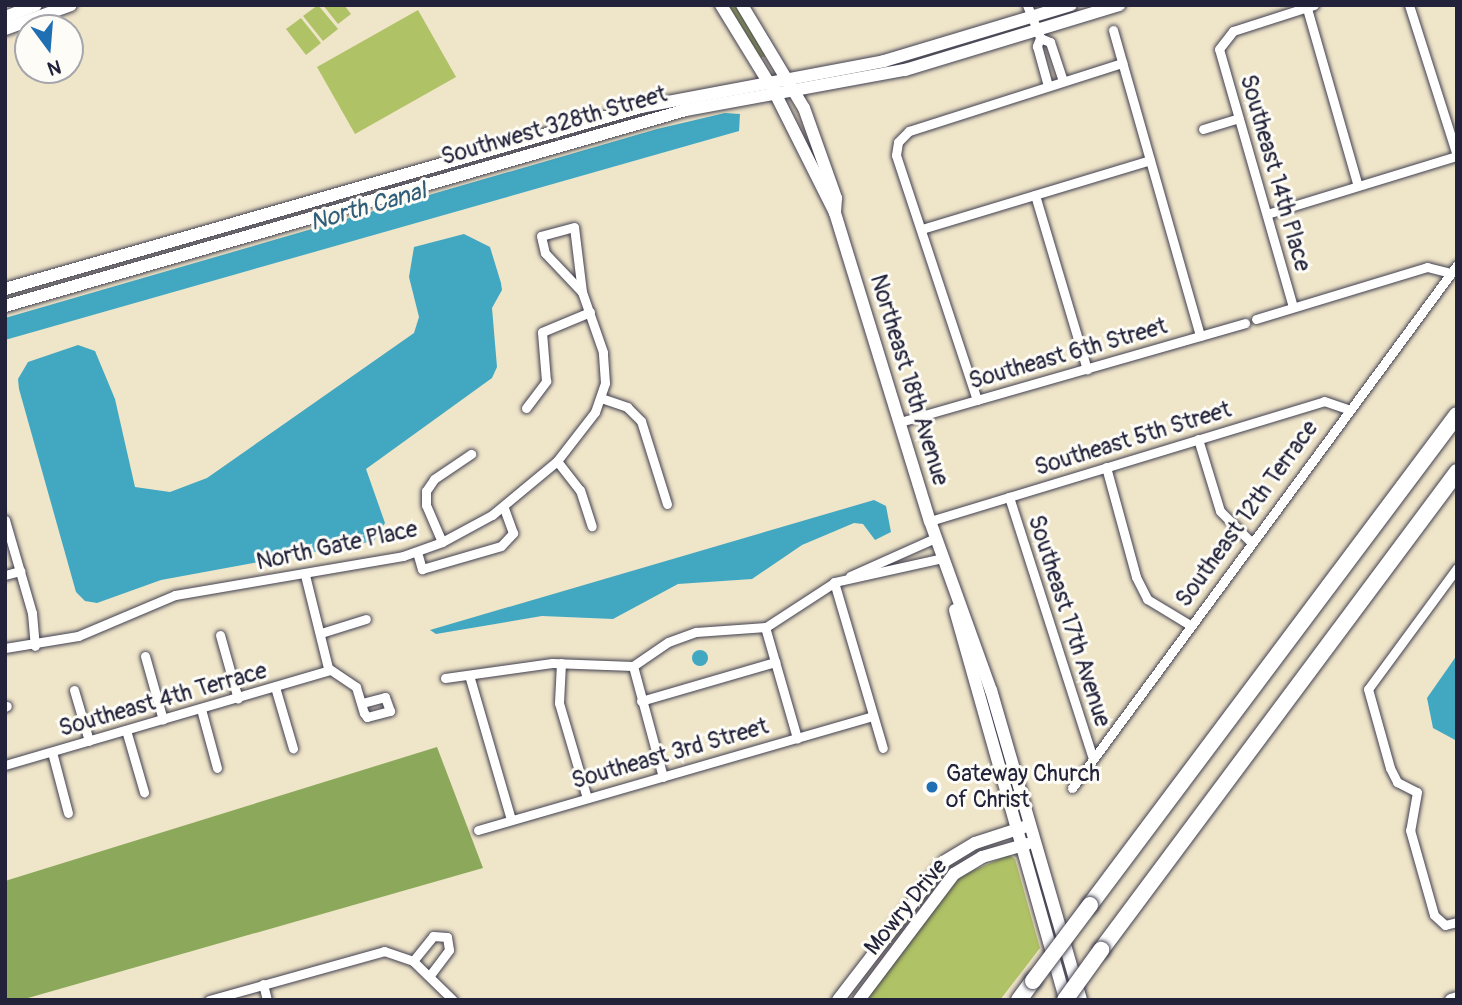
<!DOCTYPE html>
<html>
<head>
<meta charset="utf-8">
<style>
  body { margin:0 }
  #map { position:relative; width:1462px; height:1005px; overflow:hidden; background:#efe5c9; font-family:Pangolin,sans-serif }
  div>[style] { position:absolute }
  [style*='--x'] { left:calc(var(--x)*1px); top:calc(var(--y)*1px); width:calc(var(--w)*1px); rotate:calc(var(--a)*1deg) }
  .green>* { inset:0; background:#b0c266 }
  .forest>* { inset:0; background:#8ca85b }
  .water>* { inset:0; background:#42a8c2 }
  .round { border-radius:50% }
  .roads { filter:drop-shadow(0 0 2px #413f50) drop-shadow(0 0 2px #413f50) }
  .street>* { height:9px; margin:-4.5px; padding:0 4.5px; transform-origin:4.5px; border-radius:4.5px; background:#fff }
  .secondary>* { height:12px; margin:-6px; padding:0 6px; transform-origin:6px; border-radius:6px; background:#fff }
  .highway>* { height:16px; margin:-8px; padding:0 8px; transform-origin:8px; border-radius:8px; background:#fff }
  .bridges { filter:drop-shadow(0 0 2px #413f50) drop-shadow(0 0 2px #413f50) }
  .highway-bridge>* { height:16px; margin:-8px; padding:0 8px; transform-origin:8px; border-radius:8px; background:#fff }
  .dots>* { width:19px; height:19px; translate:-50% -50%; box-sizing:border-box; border:4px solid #fdfcf7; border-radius:50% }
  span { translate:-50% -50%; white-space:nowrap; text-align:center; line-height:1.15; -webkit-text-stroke:6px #fdfcf7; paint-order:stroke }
  .street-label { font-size:23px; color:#22223b }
  .poi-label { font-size:23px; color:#22223b }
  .left { translate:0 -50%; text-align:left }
  .water-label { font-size:24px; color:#305e78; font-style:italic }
  .frame { position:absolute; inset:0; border:7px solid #22223b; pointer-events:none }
  .north { position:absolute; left:14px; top:14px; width:70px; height:70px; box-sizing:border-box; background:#fdfcf7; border:2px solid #a5a5ac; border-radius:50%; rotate:164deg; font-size:19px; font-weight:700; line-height:28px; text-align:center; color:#22223b }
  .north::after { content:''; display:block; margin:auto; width:24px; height:32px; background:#1f6fb2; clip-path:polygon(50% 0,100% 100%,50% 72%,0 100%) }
</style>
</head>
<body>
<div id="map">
  <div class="green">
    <div style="clip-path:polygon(318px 5px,338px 29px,323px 41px,303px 16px)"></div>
    <div style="clip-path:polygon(323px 5px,344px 5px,351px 14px,338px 24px)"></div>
    <div style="clip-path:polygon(727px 5px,737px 5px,766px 57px,760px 57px)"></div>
    <div style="clip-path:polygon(418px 10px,456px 77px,355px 134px,317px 67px)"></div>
    <div style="clip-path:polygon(301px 18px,321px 43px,306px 55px,286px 29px)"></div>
    <div style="clip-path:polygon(1009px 855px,1015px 859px,1040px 948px,1000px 1000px,864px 1000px,961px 876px)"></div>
  </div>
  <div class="forest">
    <div style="clip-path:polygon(437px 747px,483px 868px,21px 1000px,5px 1000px,5px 881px)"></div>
  </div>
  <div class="water">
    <div style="clip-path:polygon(725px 113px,740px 114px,739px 131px,5px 340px,5px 318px,657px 129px)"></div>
    <div style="clip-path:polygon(464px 234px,490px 247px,501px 283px,502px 290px,492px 308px,497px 367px,492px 378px,366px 469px,385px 523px,374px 541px,161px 580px,97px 603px,85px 601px,76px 592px,19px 389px,18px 379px,28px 362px,78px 345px,95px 351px,115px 399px,135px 487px,170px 492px,207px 478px,414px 333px,419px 317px,409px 277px,414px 247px)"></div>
    <div style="clip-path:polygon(874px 500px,886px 506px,891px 532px,875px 540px,863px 524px,854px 523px,802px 545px,752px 579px,678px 584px,613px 619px,542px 616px,436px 634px,430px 630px)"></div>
    <div class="round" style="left:692px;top:650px;width:16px;height:16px"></div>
    <div style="clip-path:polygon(1457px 655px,1457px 741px,1433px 728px,1427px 698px)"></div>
  </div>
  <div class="roads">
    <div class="street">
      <div style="--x:1027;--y:5;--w:35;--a:68"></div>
      <div style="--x:1040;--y:38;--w:9;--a:111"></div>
      <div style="--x:1037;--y:46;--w:41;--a:74.6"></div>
      <div style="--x:1306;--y:5;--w:188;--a:74"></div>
      <div style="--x:1409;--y:5;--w:157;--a:72.3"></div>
      <div style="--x:1113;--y:30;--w:318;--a:74.1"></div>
      <div style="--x:1040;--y:38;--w:11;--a:22"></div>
      <div style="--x:1050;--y:42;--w:41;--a:71.6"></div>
      <div style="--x:1203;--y:129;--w:37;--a:-17"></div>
      <div style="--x:1035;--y:195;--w:182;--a:73.4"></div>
      <div style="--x:1267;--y:214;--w:199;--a:-17"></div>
      <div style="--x:922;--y:229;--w:238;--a:-16.8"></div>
      <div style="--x:1293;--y:307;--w:268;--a:-106"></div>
      <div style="--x:1219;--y:49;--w:23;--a:-52"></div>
      <div style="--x:1233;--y:31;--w:85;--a:-17.8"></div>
      <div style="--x:1256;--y:319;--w:179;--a:-16.9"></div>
      <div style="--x:1427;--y:267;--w:25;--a:14"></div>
      <div style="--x:601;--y:398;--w:28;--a:19"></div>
      <div style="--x:627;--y:407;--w:20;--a:45"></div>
      <div style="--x:641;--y:421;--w:87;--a:72.6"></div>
      <div style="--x:977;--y:400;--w:258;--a:-108.3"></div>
      <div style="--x:896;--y:155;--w:13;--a:-81"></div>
      <div style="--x:898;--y:142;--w:16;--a:-45"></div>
      <div style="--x:909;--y:131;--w:224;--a:-17.7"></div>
      <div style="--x:526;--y:408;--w:34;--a:-53"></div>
      <div style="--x:546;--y:381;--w:49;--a:-94.7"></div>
      <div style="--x:542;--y:332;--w:52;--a:-22.6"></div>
      <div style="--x:900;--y:422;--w:359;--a:-16"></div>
      <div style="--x:1198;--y:439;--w:75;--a:73"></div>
      <div style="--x:1220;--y:511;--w:42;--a:45"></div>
      <div style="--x:557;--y:461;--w:37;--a:52"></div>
      <div style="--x:580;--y:490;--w:38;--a:72"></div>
      <div style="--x:1106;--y:467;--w:114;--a:74.7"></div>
      <div style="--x:1136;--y:577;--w:25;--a:63"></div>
      <div style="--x:1147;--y:599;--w:50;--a:31.2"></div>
      <div style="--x:1009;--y:497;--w:272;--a:72.2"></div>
      <div style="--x:5;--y:520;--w:97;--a:73.8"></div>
      <div style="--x:32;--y:613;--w:33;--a:85"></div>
      <div style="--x:930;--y:521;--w:412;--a:-16.9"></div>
      <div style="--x:1324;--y:401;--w:24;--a:19"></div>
      <div style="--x:442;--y:542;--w:40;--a:-113.4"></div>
      <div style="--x:426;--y:505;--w:14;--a:-90"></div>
      <div style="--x:426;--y:491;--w:14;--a:-56"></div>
      <div style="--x:434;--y:479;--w:45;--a:-34"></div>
      <div style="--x:417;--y:552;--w:18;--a:74"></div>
      <div style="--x:422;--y:569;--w:82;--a:-16.2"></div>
      <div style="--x:501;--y:546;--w:18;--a:-47"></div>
      <div style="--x:513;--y:533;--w:27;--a:-110"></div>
      <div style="--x:1457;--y:568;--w:150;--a:126.3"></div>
      <div style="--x:1368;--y:689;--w:82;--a:74.4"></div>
      <div style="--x:1390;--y:768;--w:16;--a:63"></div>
      <div style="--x:1397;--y:782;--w:22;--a:27"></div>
      <div style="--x:1417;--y:792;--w:39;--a:100"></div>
      <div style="--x:1410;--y:830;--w:88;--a:74.2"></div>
      <div style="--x:1434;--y:915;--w:15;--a:42"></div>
      <div style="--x:1445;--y:925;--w:12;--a:-14"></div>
      <div style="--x:5;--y:575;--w:16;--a:-15"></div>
      <div style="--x:305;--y:575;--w:96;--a:76.1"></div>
      <div style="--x:328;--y:668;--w:34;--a:34"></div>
      <div style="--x:356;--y:687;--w:27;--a:73"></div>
      <div style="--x:364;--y:713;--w:5;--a:53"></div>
      <div style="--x:367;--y:717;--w:24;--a:-15"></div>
      <div style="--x:390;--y:711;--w:15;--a:-110"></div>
      <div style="--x:385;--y:697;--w:24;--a:165"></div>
      <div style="--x:850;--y:576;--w:93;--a:-24.1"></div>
      <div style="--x:834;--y:582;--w:173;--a:73.6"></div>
      <div style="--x:765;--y:627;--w:116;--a:73.9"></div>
      <div style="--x:321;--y:633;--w:47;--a:-17.3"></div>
      <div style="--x:220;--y:635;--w:66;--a:74.3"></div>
      <div style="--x:5;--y:648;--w:74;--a:-9.3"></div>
      <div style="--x:78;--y:636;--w:105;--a:-22.9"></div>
      <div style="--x:175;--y:595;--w:231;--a:-9.7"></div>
      <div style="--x:403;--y:556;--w:41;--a:-19.7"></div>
      <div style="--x:442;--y:542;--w:57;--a:-28.4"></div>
      <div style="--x:492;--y:515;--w:85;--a:-39.7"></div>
      <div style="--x:557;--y:461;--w:62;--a:-52.2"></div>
      <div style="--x:595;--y:412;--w:31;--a:-71"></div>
      <div style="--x:605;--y:383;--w:31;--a:-94"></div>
      <div style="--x:603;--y:352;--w:64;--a:-109.3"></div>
      <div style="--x:582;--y:292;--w:65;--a:-97"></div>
      <div style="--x:574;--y:227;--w:34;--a:165"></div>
      <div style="--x:541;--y:236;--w:17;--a:77"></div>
      <div style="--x:545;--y:253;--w:54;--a:46.5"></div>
      <div style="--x:145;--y:656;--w:66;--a:74.3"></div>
      <div style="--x:561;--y:663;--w:40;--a:92.9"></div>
      <div style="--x:559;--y:703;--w:99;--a:73.6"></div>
      <div style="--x:633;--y:666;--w:42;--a:-34.4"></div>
      <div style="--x:668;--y:642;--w:30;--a:-20"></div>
      <div style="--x:696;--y:632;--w:70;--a:-4.1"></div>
      <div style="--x:766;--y:627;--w:82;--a:-33.1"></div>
      <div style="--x:835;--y:582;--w:110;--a:-12.6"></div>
      <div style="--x:633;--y:666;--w:115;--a:74.9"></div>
      <div style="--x:469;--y:675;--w:151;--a:73.8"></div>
      <div style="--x:445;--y:678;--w:108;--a:-8"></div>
      <div style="--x:552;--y:663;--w:81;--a:2.1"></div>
      <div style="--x:275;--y:687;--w:64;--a:73.6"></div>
      <div style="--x:74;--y:690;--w:53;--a:73.6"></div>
      <div style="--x:641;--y:701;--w:140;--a:-16.2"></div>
      <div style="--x:5;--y:707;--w:2;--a:-27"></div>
      <div style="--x:201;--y:709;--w:61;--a:74.8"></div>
      <div style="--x:126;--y:730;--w:65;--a:73.8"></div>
      <div style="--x:52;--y:752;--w:63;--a:75.3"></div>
      <div style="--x:5;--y:765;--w:339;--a:-16.3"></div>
      <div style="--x:1072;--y:788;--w:649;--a:-53.64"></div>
      <div style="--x:478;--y:830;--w:411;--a:-16.1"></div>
      <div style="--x:413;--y:961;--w:32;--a:-51"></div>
      <div style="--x:433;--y:936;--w:14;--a:4"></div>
      <div style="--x:447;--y:937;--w:13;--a:81"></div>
      <div style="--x:449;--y:950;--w:31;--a:127"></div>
      <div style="--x:263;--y:984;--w:16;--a:76"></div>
      <div style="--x:209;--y:1000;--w:182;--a:-15.6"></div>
      <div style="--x:384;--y:951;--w:31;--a:19"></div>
      <div style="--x:413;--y:961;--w:56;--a:44.3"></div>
    </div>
    <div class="secondary">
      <div style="--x:721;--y:5;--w:103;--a:58.5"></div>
      <div style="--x:775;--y:93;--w:134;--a:63.4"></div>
      <div style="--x:835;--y:213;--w:322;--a:72.9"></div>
      <div style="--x:930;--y:521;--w:180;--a:70.2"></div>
      <div style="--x:991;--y:690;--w:323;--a:73.8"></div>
      <div style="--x:742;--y:5;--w:120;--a:59"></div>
      <div style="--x:804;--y:108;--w:96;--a:70.4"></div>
      <div style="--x:836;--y:198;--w:15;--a:94"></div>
      <div style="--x:5;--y:17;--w:33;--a:-21"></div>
      <div style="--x:5;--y:29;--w:70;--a:-20"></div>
      <div style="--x:5;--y:289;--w:662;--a:-15.97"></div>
      <div style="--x:641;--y:107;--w:247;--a:-10.7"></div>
      <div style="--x:884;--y:61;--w:195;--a:-16.7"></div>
      <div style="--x:5;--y:306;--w:709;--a:-16.06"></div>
      <div style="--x:686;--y:110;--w:223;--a:-10.4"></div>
      <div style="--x:905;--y:70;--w:224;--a:-16.9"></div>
      <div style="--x:955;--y:610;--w:405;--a:74.2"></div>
      <div style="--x:838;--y:1000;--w:175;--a:-52.4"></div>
      <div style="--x:945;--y:861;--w:35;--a:-31"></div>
      <div style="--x:975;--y:843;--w:52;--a:-18.1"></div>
      <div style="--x:859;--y:1000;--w:158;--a:-53"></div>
      <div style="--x:954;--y:874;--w:33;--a:-31"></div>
      <div style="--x:982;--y:857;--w:47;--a:-16.1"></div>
      <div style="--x:1451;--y:1000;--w:6;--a:-18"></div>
    </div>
    <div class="highway">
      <div style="--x:1090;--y:905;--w:612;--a:-53.17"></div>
      <div style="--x:1101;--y:950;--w:596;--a:-53.32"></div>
      <div style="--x:1019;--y:1000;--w:24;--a:-54"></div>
    </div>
  </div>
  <div class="bridges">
    <div class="highway-bridge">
      <div style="--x:1033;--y:981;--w:95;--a:-53.1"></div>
      <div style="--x:1065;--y:1000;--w:62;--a:-54.2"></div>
    </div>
  </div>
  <div class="dots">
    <div style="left:932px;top:787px;background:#1f6fb2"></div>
  </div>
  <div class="street-label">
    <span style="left:554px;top:126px;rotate:-16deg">Southwest 328th Street</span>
    <span style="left:1275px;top:173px;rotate:74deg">Southeast 14th Place</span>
    <span style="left:1068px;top:354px;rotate:-16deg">Southeast 6th Street</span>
    <span style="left:909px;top:380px;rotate:73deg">Northeast 18th Avenue</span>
    <span style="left:1133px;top:439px;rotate:-17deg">Southeast 5th Street</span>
    <span style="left:1247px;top:514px;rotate:-54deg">Southeast 12th Terrace</span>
    <span style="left:337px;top:546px;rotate:-12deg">North Gate Place</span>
    <span style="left:1069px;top:621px;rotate:72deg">Southeast 17th Avenue</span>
    <span style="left:163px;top:700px;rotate:-16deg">Southeast 4th Terrace</span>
    <span style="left:670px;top:754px;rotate:-16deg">Southeast 3rd Street</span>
    <span style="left:906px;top:907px;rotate:-51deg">Mowry Drive</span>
  </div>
  <div class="poi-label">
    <span class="left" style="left:946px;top:787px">Gateway Church<br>of Christ</span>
  </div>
  <div class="water-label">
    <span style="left:368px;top:207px;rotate:-16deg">North Canal</span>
  </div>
  <div class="frame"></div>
  <div class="north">N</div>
</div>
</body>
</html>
